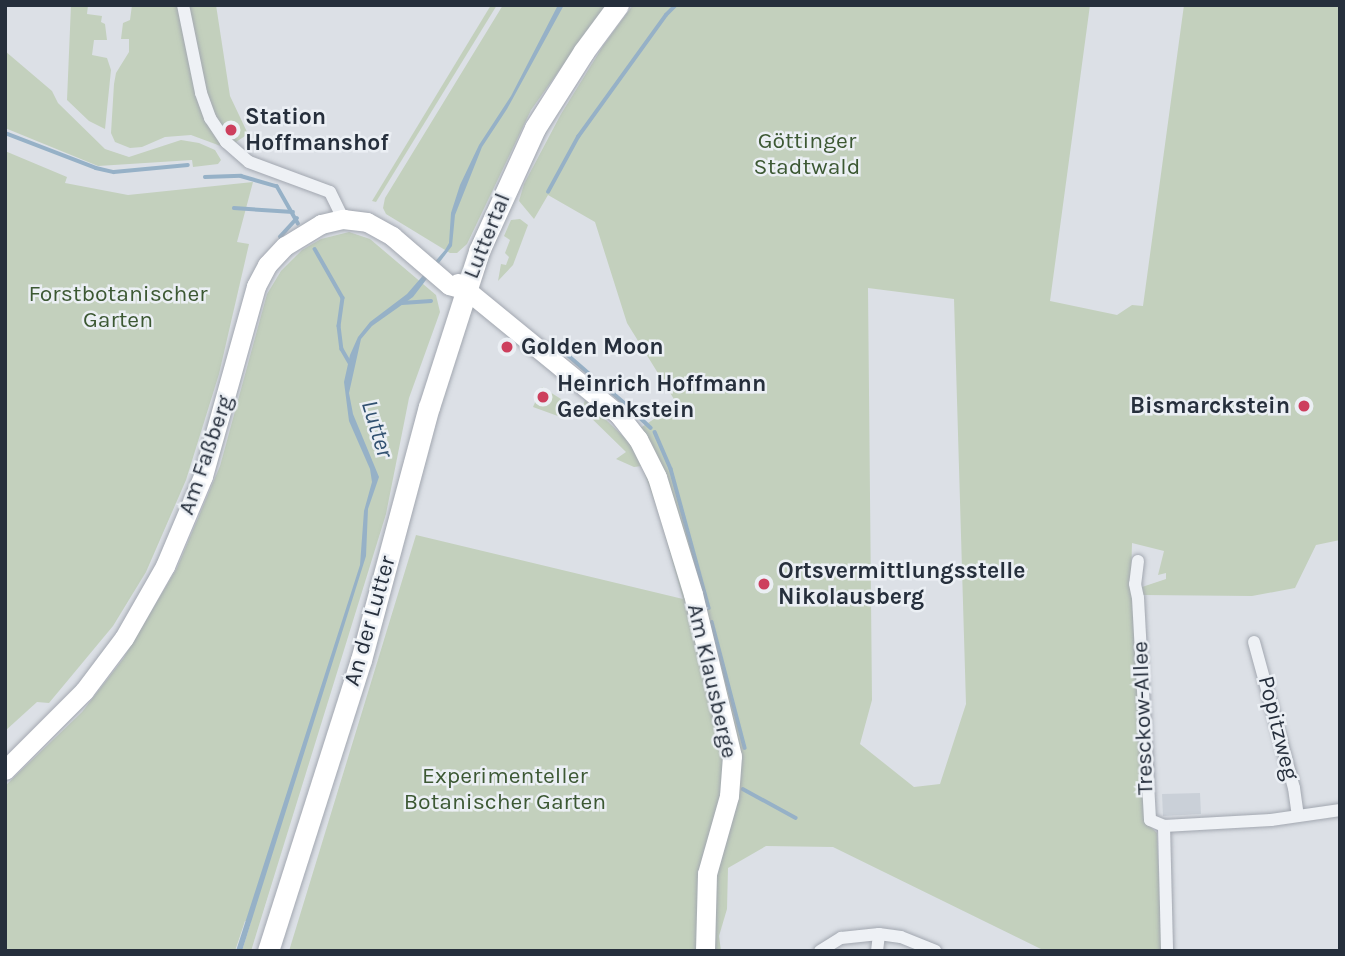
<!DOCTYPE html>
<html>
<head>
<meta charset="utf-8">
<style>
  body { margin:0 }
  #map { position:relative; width:1345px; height:956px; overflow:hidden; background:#dce0e6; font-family:Karla,sans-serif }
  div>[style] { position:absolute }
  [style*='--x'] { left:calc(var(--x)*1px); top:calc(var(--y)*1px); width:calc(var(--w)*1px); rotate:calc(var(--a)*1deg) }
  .built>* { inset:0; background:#cad0d8 }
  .green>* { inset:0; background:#c3d0bd }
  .water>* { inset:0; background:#96b1c7 }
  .stream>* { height:3.5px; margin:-1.75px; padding:0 1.75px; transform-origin:1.75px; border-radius:1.75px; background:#96b1c7 }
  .roads { filter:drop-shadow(0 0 2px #a2a7b0) drop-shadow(0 0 2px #a2a7b0) }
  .street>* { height:12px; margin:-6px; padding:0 6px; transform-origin:6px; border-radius:6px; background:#eef1f5 }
  .secondary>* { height:19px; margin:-9.5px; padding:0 9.5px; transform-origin:9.5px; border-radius:9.5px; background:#fff }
  .primary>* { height:21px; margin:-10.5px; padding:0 10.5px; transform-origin:10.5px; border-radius:10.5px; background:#fff }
  .dots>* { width:19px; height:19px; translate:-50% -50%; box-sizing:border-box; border:4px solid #ebeff4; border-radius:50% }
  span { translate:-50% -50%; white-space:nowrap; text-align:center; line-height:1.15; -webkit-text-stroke:5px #ebeff4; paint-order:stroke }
  .poi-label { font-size:23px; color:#262f3c; font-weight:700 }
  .left { translate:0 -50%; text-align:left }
  .right { translate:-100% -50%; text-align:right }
  .park-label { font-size:23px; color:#3c5833 }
  .street-label { font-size:23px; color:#262f3c }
  .water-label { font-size:24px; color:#305070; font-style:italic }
  .frame { position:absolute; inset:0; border:7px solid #262f3c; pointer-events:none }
</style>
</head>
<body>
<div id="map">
  <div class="built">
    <div style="clip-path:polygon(1200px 793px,1201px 814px,1163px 816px,1162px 794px)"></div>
  </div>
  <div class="green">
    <div style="clip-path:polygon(71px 5px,88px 5px,87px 14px,102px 16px,101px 22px,105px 24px,107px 40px,94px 40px,92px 55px,107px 58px,111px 70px,105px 129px,89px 121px,67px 100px)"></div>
    <div style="clip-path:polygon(132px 5px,181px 5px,190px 58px,226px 148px,191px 135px,165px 137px,142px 147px,130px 148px,115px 142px,111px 133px,114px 84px,116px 73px,129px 52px,129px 39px,121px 39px,123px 23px,130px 20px)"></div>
    <div style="clip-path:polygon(185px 5px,216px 5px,230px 96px,248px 134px,233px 144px,210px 112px)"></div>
    <div style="clip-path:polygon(491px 5px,497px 5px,376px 202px,372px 201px)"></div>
    <div style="clip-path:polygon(503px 5px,606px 5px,531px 110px,467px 244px,457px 253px,450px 253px,386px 214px,383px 208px,385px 198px)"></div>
    <div style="clip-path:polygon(evenodd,633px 5px,1090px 5px,1050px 301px,1117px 315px,1132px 305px,1143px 306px,1184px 5px,1340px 5px,1340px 540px,1316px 545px,1295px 588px,1252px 596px,1143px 595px,1142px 587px,1166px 579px,1166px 573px,1158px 575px,1164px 551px,1132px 543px,1131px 579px,1146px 822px,1157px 833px,1162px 951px,1045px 951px,833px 847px,766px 846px,728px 868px,727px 909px,719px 936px,721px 951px,289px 951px,416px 535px,683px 599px,659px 514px,642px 466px,634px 467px,616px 459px,626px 452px,582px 409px,585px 400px,625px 438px,677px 404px,627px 323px,595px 222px,548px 195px,534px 219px,519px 201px,524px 184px,561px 114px,603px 46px,633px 5px,868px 288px,954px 299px,966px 704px,940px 784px,914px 787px,860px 744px,872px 700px,868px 288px)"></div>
    <div style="clip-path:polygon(5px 51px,52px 91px,58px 103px,105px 149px,129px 157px,181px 140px,199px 143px,215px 150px,221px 160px,218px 164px,193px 167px,192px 160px,98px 166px,5px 128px)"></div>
    <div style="clip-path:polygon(5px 151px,67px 177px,65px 183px,128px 195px,253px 182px,237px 242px,249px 244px,219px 374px,186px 480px,146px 572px,113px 626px,49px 703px,37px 702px,5px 731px)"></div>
    <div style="clip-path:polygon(520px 219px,528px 225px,513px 265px,498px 281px,501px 264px,506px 265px,509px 257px,505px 253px,510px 240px,504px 236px,511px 220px)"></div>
    <div style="clip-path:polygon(349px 232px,370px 239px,436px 295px,440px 312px,409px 398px,386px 514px,251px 951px,242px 951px,251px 922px,245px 921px,235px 951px,5px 951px,5px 786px,82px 712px,123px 659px,177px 568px,220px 466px,267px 294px,281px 271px,302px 250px,321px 239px)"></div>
    <div style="clip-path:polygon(542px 387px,572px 406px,566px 419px,533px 407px)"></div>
  </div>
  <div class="water">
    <div style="clip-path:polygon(558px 5px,564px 5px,507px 109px,482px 147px,455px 215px,452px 246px,413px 297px,372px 326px,361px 339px,349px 393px,353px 414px,379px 477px,368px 509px,366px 556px,242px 951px,236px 951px,360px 565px,364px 511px,372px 482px,370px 469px,349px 421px,344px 382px,350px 355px,358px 337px,370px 322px,407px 294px,445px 250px,449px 243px,451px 213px,460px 185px,479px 145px,511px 96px)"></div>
  </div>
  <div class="stream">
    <div style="--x:5;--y:133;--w:97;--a:21"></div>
    <div style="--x:96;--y:168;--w:18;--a:13"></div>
    <div style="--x:114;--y:172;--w:74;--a:-5.4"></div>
    <div style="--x:205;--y:177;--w:36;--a:-2"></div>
    <div style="--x:241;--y:176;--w:37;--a:16"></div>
    <div style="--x:277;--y:186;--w:43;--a:60.4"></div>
    <div style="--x:548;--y:192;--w:63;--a:-61.4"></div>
    <div style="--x:578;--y:137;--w:150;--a:-54.2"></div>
    <div style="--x:666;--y:15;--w:14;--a:-45"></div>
    <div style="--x:234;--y:208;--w:59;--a:3.9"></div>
    <div style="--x:280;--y:237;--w:25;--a:-48"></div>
    <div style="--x:315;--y:249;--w:56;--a:60.3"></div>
    <div style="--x:343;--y:298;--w:28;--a:98"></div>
    <div style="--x:339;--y:326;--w:23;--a:83"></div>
    <div style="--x:342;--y:349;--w:16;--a:60"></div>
    <div style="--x:402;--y:303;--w:29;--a:-4"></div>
    <div style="--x:561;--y:349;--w:38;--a:41"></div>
    <div style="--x:598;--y:380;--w:40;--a:41"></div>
    <div style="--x:634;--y:412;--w:23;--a:43"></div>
    <div style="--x:655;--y:432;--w:40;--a:66.6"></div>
    <div style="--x:671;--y:469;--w:144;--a:74.7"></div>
    <div style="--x:712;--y:622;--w:130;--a:75.3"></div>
    <div style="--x:743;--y:789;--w:60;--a:28.7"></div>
  </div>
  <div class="roads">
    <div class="street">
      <div style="--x:183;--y:5;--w:90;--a:78.4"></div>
      <div style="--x:201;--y:93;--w:27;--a:70"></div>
      <div style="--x:210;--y:118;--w:29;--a:56"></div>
      <div style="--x:226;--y:142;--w:30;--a:41"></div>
      <div style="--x:249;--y:162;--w:86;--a:20.3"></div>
      <div style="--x:330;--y:192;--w:30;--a:64"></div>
      <div style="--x:1138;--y:561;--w:23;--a:97"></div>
      <div style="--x:1135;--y:584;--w:14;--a:78"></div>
      <div style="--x:1138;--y:598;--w:222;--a:86.9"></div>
      <div style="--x:1150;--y:820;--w:15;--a:23"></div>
      <div style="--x:1164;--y:826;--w:107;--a:-3.2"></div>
      <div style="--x:1271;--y:820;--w:70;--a:-8.2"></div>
      <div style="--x:1254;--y:642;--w:151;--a:74.7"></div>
      <div style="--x:1294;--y:788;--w:28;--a:82"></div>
      <div style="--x:1164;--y:826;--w:125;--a:88.6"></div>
      <div style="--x:820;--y:951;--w:25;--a:-32"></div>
      <div style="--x:841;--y:938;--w:38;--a:-6"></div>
      <div style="--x:879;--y:934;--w:22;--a:8"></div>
      <div style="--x:901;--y:937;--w:37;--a:22"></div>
      <div style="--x:877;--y:951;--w:17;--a:-83"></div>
    </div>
    <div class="secondary">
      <div style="--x:458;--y:283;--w:208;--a:39.3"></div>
      <div style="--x:619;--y:415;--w:31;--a:52"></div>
      <div style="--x:638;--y:439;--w:42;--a:63.4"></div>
      <div style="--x:657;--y:477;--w:122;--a:72.9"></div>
      <div style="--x:693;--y:594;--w:167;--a:76.5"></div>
      <div style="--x:732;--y:756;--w:40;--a:94.3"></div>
      <div style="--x:729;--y:796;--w:81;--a:105.8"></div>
      <div style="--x:707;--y:874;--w:77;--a:91.5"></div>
      <div style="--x:5;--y:770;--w:112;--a:-45"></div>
      <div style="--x:84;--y:691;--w:66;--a:-53"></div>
      <div style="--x:124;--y:638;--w:83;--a:-60.3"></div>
      <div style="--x:165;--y:566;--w:98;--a:-67.1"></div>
      <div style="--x:203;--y:476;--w:197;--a:-74.4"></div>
      <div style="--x:256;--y:286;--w:24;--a:-62"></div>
      <div style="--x:267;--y:265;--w:26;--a:-47"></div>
      <div style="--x:285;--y:246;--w:42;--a:-31.4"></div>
      <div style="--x:321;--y:224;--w:23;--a:-13"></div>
      <div style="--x:343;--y:219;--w:24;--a:7"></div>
      <div style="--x:367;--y:222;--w:29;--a:29"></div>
      <div style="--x:392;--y:236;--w:75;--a:40.7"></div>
      <div style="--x:449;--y:285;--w:18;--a:16"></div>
    </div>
    <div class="primary">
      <div style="--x:268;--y:951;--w:305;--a:-72.3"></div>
      <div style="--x:361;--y:660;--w:262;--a:-75"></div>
      <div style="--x:429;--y:407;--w:164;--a:-72.2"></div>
      <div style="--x:479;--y:251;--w:135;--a:-65.5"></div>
      <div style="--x:535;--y:128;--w:91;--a:-57.5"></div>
      <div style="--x:584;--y:51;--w:57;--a:-53.5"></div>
    </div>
  </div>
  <div class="dots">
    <div style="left:231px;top:130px;background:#cd3f5d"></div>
    <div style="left:507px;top:347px;background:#cd3f5d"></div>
    <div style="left:543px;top:397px;background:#cd3f5d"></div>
    <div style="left:1304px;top:406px;background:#cd3f5d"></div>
    <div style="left:764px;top:584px;background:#cd3f5d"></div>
  </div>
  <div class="poi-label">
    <span class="left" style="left:245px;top:130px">Station<br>Hoffmanshof</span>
    <span class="left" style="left:521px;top:347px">Golden Moon</span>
    <span class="left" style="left:557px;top:397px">Heinrich Hoffmann<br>Gedenkstein</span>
    <span class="right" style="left:1290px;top:406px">Bismarckstein</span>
    <span class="left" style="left:778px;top:584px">Ortsvermittlungsstelle<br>Nikolausberg</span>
  </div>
  <div class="park-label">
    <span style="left:807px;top:154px">Göttinger<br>Stadtwald</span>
    <span style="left:118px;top:307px">Forstbotanischer<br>Garten</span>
    <span style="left:505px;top:789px">Experimenteller<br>Botanischer Garten</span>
  </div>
  <div class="street-label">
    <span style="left:487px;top:236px;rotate:-68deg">Luttertal</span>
    <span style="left:206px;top:455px;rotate:-71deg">Am Faßberg</span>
    <span style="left:370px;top:621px;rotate:-74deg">An der Lutter</span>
    <span style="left:712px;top:681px;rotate:77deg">Am Klausberge</span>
    <span style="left:1143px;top:718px;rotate:-92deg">Tresckow-Allee</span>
    <span style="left:1278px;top:728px;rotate:76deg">Popitzweg</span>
  </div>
  <div class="water-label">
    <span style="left:377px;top:429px;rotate:73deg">Lutter</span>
  </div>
  <div class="frame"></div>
</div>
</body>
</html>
